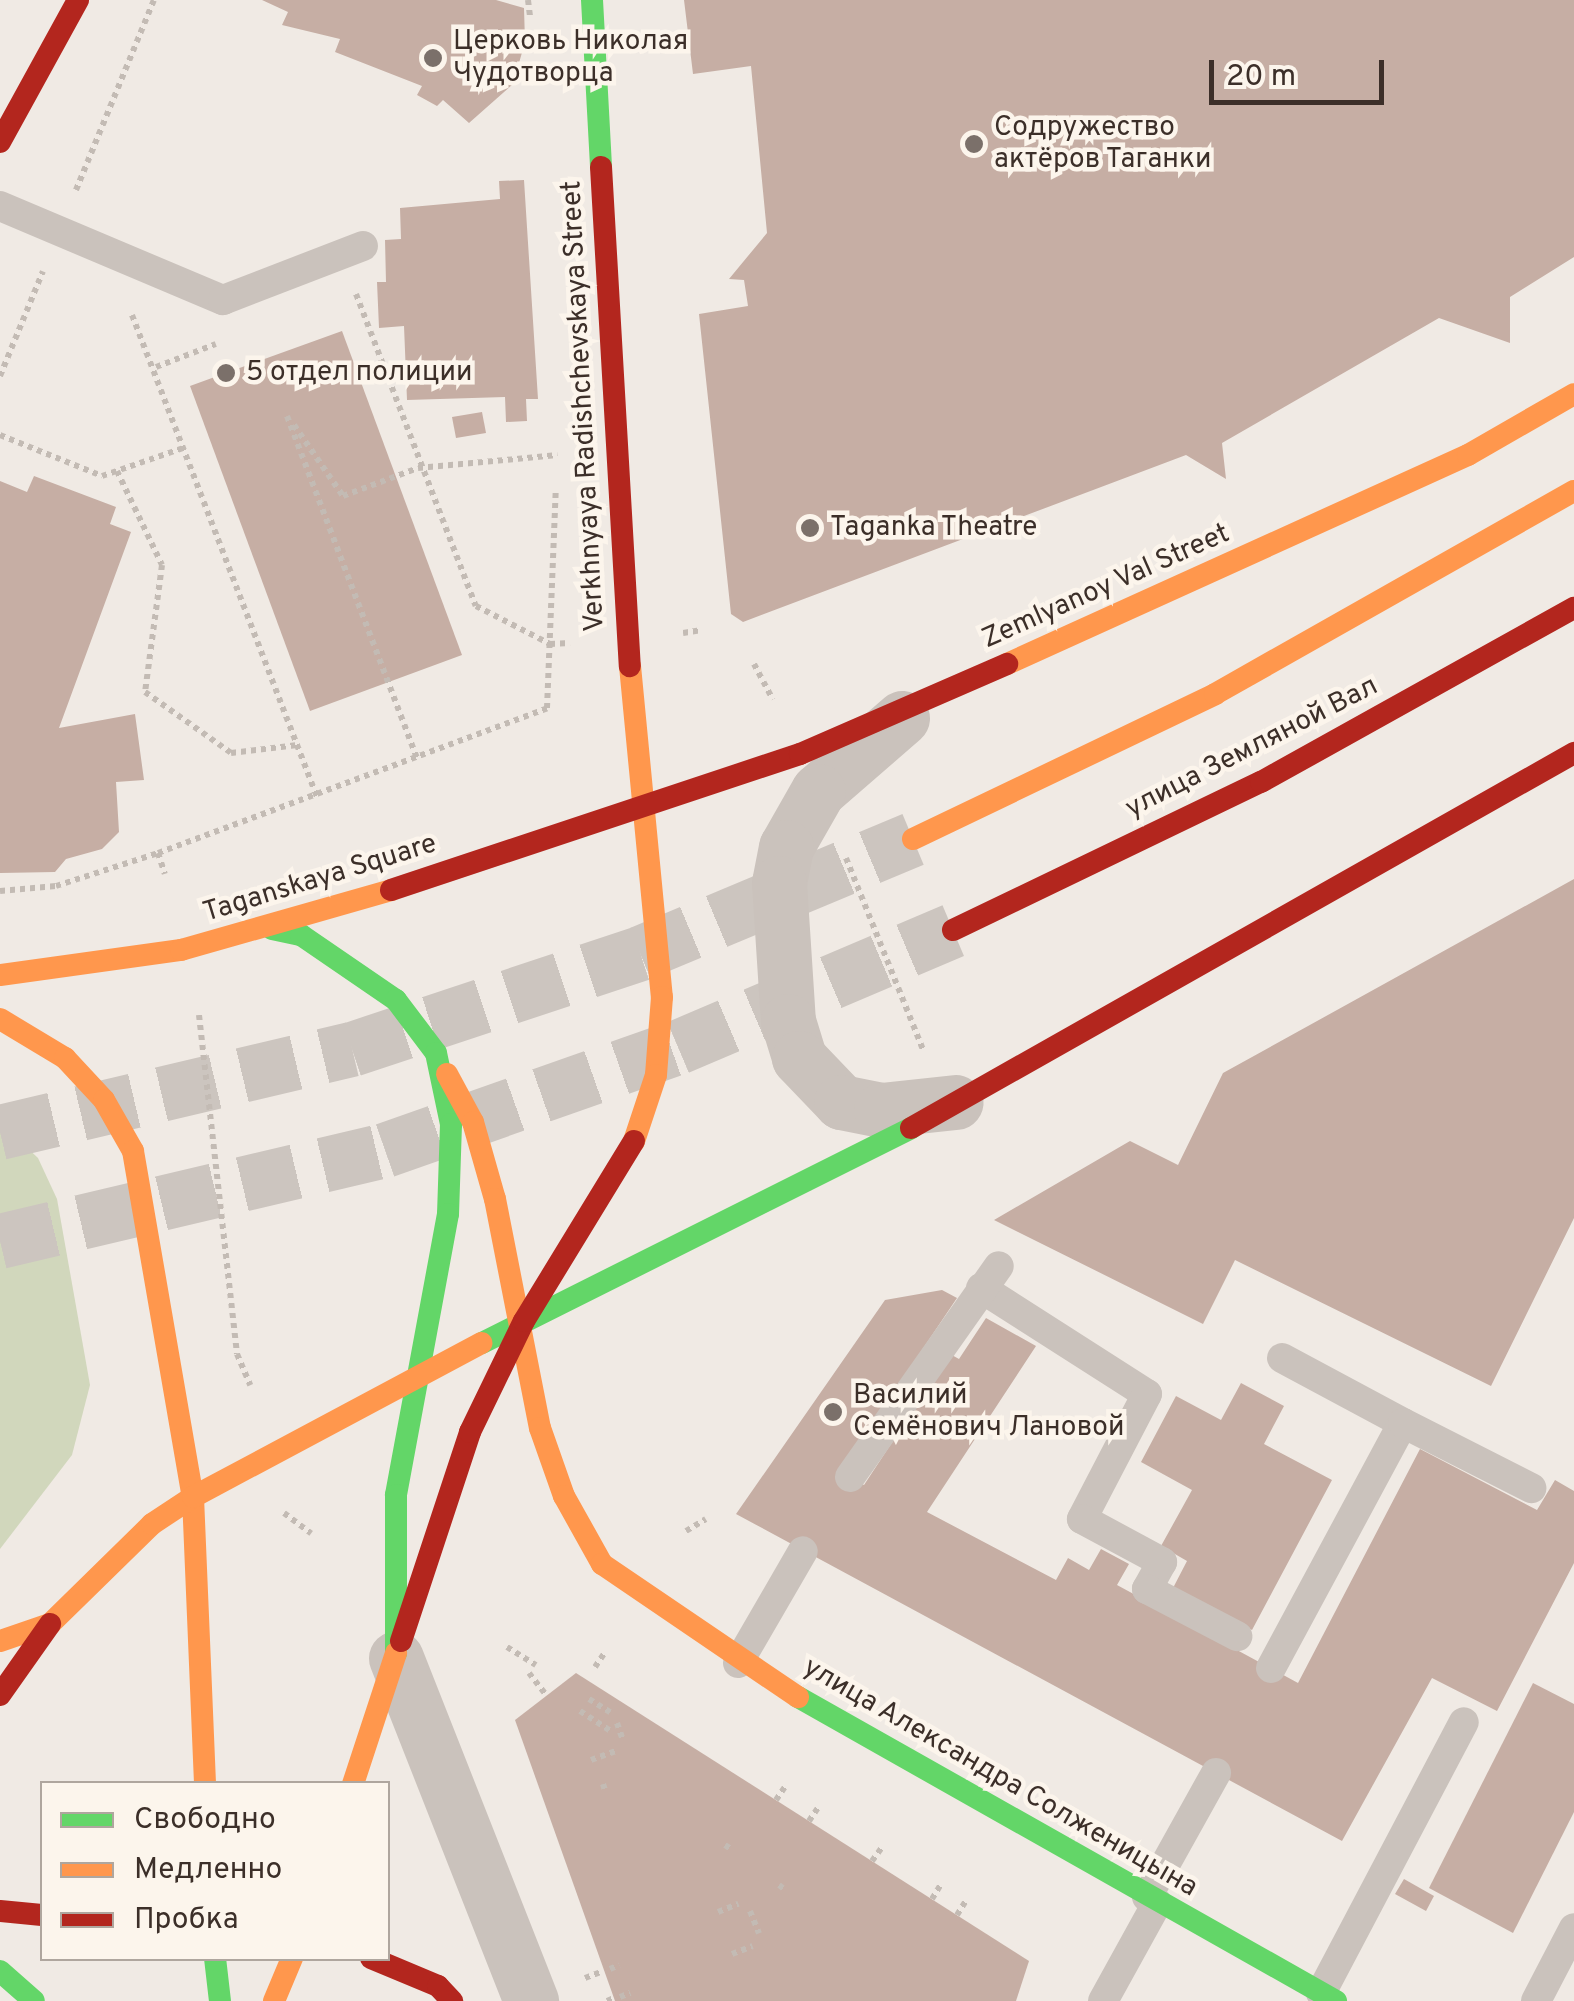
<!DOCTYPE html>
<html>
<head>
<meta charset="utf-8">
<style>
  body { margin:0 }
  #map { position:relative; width:1574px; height:2001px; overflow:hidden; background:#f0eae4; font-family:Overpass,sans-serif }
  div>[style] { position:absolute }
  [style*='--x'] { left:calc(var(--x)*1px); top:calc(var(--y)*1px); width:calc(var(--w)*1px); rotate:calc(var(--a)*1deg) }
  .green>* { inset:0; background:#d1d7bc }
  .building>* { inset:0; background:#c6aea4 }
  .primary-tunnel>* { height:55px; margin-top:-27.5px; transform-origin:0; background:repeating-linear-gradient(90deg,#ccc5bf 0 55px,transparent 0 83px) }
  .path>* { height:6px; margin-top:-3px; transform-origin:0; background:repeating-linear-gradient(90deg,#c3bbb4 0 5px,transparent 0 10px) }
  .lane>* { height:30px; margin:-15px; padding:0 15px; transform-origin:15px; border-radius:15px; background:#cac2bc }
  .street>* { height:55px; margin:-27.5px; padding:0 27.5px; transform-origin:27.5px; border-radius:27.5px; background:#cac2bc }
  .fast>* { height:22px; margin:-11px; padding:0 11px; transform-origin:11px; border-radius:11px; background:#63d668 }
  .slow>* { height:22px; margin:-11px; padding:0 11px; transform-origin:11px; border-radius:11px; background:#ff974d }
  .jam>* { height:22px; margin:-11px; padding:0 11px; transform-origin:11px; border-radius:11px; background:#b3261e }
  .dots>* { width:28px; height:28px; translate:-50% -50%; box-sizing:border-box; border:5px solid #fcf5ec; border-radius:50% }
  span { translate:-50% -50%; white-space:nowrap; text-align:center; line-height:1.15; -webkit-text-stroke:9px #fcf5ec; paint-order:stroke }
  .poi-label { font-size:28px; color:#3c2f29 }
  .left { translate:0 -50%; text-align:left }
  .street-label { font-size:28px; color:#3c2f29 }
  .legend { position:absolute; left:40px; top:1781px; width:350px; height:180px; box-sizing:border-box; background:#fcf5ec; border:2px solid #afa69e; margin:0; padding:12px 18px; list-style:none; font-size:30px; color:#3c2f29 }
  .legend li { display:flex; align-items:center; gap:20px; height:50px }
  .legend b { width:50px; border:2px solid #afa69e }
  .scale { position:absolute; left:1209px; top:60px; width:175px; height:45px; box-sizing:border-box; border:5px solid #3c2f29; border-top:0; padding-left:12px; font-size:30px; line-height:35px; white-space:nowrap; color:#3c2f29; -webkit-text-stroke:8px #fcf5ec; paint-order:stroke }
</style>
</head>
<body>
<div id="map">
  <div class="green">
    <div style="clip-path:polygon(0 1122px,38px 1158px,57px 1199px,90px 1385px,72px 1455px,0 1549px)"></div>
  </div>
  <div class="building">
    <div style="clip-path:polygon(262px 0,496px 0,524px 8px,525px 42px,513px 84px,469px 123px,443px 100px,437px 106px,417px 95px,422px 86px,335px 52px,340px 39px,282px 25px,288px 12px)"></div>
    <div style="clip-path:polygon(684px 0,1574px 0,1574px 257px,1510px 297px,1510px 343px,1439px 318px,1222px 443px,1226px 479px,1186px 455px,743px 622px,731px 614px,699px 314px,748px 306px,744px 280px,729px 279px,767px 233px,751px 66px,693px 74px)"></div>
    <div style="clip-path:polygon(524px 180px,538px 399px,526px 399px,527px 421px,506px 422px,505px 397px,407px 400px,404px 326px,379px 328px,377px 282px,386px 282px,385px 240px,401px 239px,400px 208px,500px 199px,499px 181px)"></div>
    <div style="clip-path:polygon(342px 331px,462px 655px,310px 711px,190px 386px)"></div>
    <div style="clip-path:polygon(482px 412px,486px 433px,456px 438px,452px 417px)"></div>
    <div style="clip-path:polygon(34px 476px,116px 507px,110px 524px,131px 532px,59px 728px,135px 714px,144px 780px,116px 782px,119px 832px,102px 849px,66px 859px,55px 872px,0 873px,0 481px,27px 492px)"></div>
    <div style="clip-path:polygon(1574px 879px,1574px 1218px,1491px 1386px,1235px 1260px,1203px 1324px,994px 1220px,1130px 1141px,1178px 1165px,1223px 1073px)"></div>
    <div style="clip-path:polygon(942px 1290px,957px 1298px,840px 1472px,864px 1485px,950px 1354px,959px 1359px,986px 1318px,1036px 1346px,927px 1512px,1056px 1580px,1068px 1558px,1089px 1570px,1101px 1549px,1129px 1564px,1117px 1585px,1298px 1683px,1420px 1449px,1537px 1510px,1555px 1480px,1574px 1491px,1574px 1563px,1497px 1711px,1432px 1678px,1342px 1841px,736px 1514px,885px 1300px)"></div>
    <div style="clip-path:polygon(1241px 1383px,1284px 1406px,1264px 1444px,1332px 1480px,1252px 1630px,1173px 1588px,1187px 1561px,1161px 1546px,1192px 1490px,1141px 1462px,1176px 1396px,1221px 1420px)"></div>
    <div style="clip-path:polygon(576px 1673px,1029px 1961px,1016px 2001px,615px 2001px,515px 1720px)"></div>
    <div style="clip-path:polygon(1533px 1683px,1574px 1704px,1574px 1812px,1513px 1933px,1429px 1888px)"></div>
    <div style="clip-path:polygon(1404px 1879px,1434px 1896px,1426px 1911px,1395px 1894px)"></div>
  </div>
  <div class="primary-tunnel">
    <div style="--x:0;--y:1132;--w:362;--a:-13.3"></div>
    <div style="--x:352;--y:1049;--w:304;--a:-18.4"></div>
    <div style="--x:640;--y:953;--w:296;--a:-22.7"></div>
    <div style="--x:0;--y:1241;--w:396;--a:-13.3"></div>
    <div style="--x:385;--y:1150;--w:311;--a:-19.4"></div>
    <div style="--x:678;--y:1047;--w:299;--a:-23"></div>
  </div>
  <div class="path">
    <div style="--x:528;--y:0;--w:16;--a:83"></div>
    <div style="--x:76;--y:190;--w:205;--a:-67.7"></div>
    <div style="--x:356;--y:294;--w:334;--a:69"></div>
    <div style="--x:476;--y:606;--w:83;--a:27.2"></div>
    <div style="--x:550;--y:644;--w:20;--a:-3"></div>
    <div style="--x:132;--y:315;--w:516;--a:69"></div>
    <div style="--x:156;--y:367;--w:64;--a:-21"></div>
    <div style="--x:0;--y:376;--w:113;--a:-67.7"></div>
    <div style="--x:287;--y:416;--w:366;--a:69.2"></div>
    <div style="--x:294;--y:425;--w:86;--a:55.4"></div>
    <div style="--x:343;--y:496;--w:80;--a:-20.5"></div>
    <div style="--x:418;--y:468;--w:140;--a:-5.3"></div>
    <div style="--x:0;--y:435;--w:110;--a:21.9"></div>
    <div style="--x:102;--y:476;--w:89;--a:-19"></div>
    <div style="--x:117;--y:471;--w:104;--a:64.4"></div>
    <div style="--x:162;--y:565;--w:128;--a:97.6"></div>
    <div style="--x:145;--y:692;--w:105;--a:35.3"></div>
    <div style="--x:231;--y:753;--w:67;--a:-6.8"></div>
    <div style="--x:683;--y:633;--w:19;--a:-9"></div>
    <div style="--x:754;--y:664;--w:40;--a:62"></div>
    <div style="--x:158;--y:853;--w:22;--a:72"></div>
    <div style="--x:846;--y:858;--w:207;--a:68.1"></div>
    <div style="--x:0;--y:891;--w:56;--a:-5.1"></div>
    <div style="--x:56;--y:886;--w:107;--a:-17.9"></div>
    <div style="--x:158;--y:853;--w:415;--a:-20.4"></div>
    <div style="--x:547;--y:708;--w:220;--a:-87.7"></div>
    <div style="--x:199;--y:1015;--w:341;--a:83.6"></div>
    <div style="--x:237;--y:1354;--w:34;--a:67"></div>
    <div style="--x:284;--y:1513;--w:34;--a:37"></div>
    <div style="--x:686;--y:1531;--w:23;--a:-31"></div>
    <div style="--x:507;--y:1647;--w:34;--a:32"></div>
    <div style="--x:595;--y:1667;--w:18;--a:-56"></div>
    <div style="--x:529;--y:1673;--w:29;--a:52"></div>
    <div style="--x:589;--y:1699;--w:25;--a:32"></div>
    <div style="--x:580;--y:1711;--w:37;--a:33"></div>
    <div style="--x:617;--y:1723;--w:18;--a:71"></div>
    <div style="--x:591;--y:1760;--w:29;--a:-20"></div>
    <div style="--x:603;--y:1784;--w:6;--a:72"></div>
    <div style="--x:776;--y:1800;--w:18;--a:-56"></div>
    <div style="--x:809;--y:1821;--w:18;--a:-56"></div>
    <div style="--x:725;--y:1845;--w:7;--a:34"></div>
    <div style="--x:872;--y:1861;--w:17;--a:-54"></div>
    <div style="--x:779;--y:1885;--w:6;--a:39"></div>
    <div style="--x:932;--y:1899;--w:17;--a:-59"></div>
    <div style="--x:750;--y:1911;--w:24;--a:68"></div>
    <div style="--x:718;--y:1912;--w:22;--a:-22"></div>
    <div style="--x:957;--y:1915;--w:19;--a:-58"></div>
    <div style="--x:732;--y:1954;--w:22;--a:-21"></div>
    <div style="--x:610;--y:1969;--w:10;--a:-24"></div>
    <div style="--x:585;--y:1978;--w:19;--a:-21"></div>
    <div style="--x:620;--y:1997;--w:11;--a:-22"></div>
    <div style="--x:607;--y:2001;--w:8;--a:-23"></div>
  </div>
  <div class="lane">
    <div style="--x:0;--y:206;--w:242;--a:22.9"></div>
    <div style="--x:223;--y:300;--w:150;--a:-21.1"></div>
    <div style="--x:981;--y:1288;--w:197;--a:32.6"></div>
    <div style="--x:1147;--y:1394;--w:141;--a:117.5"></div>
    <div style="--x:1082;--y:1519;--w:91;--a:28.3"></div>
    <div style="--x:1162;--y:1562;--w:31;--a:119"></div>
    <div style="--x:1147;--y:1589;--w:102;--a:27.6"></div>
    <div style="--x:1282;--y:1358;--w:137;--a:28.2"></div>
    <div style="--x:850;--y:1477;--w:258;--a:-54.8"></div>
    <div style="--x:738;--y:1663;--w:129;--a:-59.9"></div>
    <div style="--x:1271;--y:1668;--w:278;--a:-61.7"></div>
    <div style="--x:1403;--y:1423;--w:144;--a:26.9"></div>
    <div style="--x:1147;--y:1897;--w:142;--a:-60.9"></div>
    <div style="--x:1321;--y:1993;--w:306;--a:-62.2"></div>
    <div style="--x:1103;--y:2001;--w:112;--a:-61.1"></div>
    <div style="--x:1536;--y:2001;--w:82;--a:-62.5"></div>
  </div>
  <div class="street">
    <div style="--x:902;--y:718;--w:111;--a:139"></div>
    <div style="--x:818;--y:791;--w:64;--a:119.7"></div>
    <div style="--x:786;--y:847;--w:37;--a:101"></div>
    <div style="--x:779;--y:883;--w:138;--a:86.3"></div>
    <div style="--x:788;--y:1021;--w:39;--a:73"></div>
    <div style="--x:799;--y:1058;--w:61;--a:46.3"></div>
    <div style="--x:841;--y:1102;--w:41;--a:11.3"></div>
    <div style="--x:881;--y:1110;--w:75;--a:-6.1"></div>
    <div style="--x:396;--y:1658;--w:369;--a:68.5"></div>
  </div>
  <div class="fast">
    <div style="--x:592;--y:0;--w:167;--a:86.9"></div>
    <div style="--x:272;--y:929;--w:30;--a:12"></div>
    <div style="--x:301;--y:935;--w:115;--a:34.4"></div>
    <div style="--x:396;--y:1000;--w:66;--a:53"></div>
    <div style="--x:436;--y:1053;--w:73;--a:78.1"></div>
    <div style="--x:451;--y:1124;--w:90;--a:91.9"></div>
    <div style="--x:448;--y:1214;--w:286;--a:100.5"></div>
    <div style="--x:396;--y:1495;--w:158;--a:90"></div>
    <div style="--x:482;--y:1343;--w:480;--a:-26.6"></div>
    <div style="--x:798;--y:1697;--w:618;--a:29.47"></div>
    <div style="--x:215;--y:1958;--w:43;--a:83.4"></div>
    <div style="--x:0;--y:1971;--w:45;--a:41.4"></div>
  </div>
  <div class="slow">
    <div style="--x:1007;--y:664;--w:506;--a:-24.39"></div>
    <div style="--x:1468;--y:455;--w:122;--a:-29.9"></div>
    <div style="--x:630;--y:666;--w:333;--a:84.5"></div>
    <div style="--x:662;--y:997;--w:78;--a:94.4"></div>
    <div style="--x:656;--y:1075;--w:70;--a:108.4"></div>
    <div style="--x:913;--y:839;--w:335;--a:-25.6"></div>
    <div style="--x:1215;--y:694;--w:412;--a:-29.5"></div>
    <div style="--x:0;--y:975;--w:183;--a:-7.9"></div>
    <div style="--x:181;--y:950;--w:218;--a:-15.9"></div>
    <div style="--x:0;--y:1019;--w:76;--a:31"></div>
    <div style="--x:65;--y:1058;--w:57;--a:47.1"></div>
    <div style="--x:104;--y:1100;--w:59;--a:60.4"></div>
    <div style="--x:133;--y:1151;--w:351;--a:80.2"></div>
    <div style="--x:193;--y:1497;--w:287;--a:87.6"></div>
    <div style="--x:447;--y:1074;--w:55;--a:61.6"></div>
    <div style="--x:473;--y:1122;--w:80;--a:74.1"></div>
    <div style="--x:495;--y:1199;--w:233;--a:78.9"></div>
    <div style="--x:540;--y:1428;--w:72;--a:70.6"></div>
    <div style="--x:564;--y:1496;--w:78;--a:60.8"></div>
    <div style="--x:602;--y:1564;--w:237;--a:34.2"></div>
    <div style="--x:0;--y:1641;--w:53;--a:-18.8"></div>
    <div style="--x:50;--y:1624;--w:143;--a:-44.4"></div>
    <div style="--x:152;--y:1524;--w:49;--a:-33.4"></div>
    <div style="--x:193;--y:1497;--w:327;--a:-28.1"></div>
    <div style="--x:353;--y:1784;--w:138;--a:-71.8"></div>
    <div style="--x:274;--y:2001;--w:47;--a:-67.3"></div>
  </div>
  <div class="jam">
    <div style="--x:0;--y:142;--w:162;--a:-61.2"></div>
    <div style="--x:601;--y:167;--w:500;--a:86.7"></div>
    <div style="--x:391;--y:890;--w:431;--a:-18.4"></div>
    <div style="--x:800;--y:754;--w:226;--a:-23.5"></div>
    <div style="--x:953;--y:930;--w:342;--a:-25.7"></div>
    <div style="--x:1261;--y:782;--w:358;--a:-29.1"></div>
    <div style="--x:911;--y:1128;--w:762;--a:-29.49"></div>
    <div style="--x:401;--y:1641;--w:220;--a:-71.7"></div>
    <div style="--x:470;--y:1432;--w:123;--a:-64.1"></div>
    <div style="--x:524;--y:1321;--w:211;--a:-58.6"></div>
    <div style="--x:0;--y:1695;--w:87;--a:-54.8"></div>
    <div style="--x:0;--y:1911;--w:42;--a:5.4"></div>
    <div style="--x:371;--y:1958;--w:73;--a:22.7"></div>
    <div style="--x:438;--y:1986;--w:21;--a:47"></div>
  </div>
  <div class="dots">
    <div style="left:433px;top:58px;background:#7b706a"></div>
    <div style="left:974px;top:144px;background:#7b706a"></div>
    <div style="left:226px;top:373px;background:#7b706a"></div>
    <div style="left:810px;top:528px;background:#7b706a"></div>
    <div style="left:833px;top:1412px;background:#7b706a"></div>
  </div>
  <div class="poi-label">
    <span class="left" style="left:453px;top:58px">Церковь Николая<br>Чудотворца</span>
    <span class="left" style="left:994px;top:144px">Содружество<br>актёров Таганки</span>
    <span class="left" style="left:246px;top:373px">5 отдел полиции</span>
    <span class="left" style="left:830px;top:528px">Taganka Theatre</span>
    <span class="left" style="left:853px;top:1412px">Василий<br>Семёнович Лановой</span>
  </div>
  <div class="street-label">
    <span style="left:584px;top:406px;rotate:-93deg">Verkhnyaya Radishchevskaya Street</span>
    <span style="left:1106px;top:587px;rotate:-24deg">Zemlyanoy Val Street</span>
    <span style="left:1252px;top:748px;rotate:-27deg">улица Земляной Вал</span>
    <span style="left:320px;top:879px;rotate:-17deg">Taganskaya Square</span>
    <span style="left:1000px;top:1778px;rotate:30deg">улица Александра Солженицына</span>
  </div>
  <ul class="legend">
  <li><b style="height:12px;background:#63d668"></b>Свободно</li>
  <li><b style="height:12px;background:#ff974d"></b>Медленно</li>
  <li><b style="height:12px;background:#b3261e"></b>Пробка</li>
  </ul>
  <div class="scale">20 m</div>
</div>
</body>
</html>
